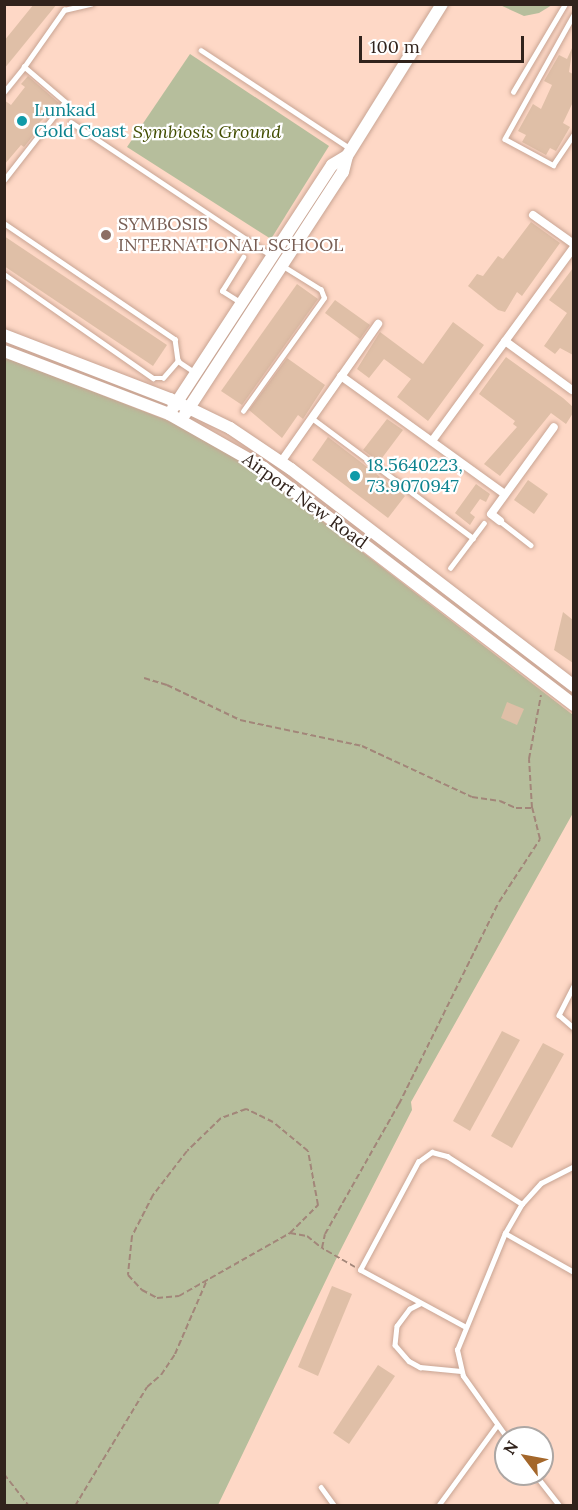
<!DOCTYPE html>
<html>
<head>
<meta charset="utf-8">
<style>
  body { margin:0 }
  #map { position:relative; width:578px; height:1510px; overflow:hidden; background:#fed8c6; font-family:Lora,serif }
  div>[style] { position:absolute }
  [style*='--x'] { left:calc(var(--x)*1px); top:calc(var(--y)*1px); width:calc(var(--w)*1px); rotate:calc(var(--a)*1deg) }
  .green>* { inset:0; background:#b6be9c }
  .building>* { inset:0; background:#dfbfa7 }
  .path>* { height:2px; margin-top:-1px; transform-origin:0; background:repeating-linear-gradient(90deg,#a28679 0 6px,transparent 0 9px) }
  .roads { filter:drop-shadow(0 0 2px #c8a493) drop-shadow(0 0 2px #c8a493) }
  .lane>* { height:4.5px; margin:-2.25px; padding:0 2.25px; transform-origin:2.25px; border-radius:2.25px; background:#fff }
  .street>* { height:8px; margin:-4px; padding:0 4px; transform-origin:4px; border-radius:4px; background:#fff }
  .secondary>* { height:12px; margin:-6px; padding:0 6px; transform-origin:6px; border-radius:6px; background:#fff }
  .dots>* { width:16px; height:16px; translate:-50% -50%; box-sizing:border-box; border:3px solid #fff; border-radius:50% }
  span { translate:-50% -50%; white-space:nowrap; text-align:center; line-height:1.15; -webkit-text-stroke:4.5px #fff; paint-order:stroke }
  .culture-label { font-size:18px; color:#0d838f }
  .left { translate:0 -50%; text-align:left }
  .park-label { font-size:18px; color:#434e02; font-style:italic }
  .education-label { font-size:18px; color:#785e54 }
  .street-label { font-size:18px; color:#31231c }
  .frame { position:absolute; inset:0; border:6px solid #31231c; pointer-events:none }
  .north { position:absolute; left:494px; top:1426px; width:60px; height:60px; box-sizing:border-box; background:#fff; border:2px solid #ada7a4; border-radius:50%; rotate:302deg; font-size:16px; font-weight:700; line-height:24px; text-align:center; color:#31231c }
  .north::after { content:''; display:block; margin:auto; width:21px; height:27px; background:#a4672b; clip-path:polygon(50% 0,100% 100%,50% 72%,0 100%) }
  .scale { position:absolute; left:359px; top:36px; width:165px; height:27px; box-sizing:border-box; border:3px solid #31231c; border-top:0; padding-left:8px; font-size:18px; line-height:21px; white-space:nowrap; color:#31231c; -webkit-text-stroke:4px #fff; paint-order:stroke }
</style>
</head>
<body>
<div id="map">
  <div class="green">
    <div style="clip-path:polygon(500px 5px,552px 5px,539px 13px,524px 16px)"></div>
    <div style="clip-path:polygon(190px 54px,329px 146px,271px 239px,127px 147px)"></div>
    <div style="clip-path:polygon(4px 357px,192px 430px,246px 462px,573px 715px,573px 813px,411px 1102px,412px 1110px,340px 1251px,218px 1505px,5px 1505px)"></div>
  </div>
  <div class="building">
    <div style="clip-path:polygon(34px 4px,57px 4px,4px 69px,4px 41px)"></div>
    <div style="clip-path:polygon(573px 46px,569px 72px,573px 74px,573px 102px,563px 123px,570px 127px,556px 151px,550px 148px,546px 155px,522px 142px,526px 135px,518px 131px,533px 104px,541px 109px,552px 85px,544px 81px,559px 55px,567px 59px)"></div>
    <div style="clip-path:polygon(28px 76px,59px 103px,37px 125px,40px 127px,24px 147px,21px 145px,4px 165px,4px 100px,11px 105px,25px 87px,21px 84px)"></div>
    <div style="clip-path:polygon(531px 222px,560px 243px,522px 296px,517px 292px,505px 312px,498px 310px,468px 286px,477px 274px,483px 276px,498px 256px,503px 259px)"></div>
    <div style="clip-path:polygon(4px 236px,167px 345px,153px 366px,4px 266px)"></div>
    <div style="clip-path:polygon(573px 268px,573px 355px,560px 348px,555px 354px,544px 346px,567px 313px,549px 300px)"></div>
    <div style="clip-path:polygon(297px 284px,318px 299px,242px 405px,221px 391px)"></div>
    <div style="clip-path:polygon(335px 300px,370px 325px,360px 339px,325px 313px)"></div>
    <div style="clip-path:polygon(453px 322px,484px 345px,428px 421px,397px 397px,411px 379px,384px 359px,369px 378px,357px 369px,380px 332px,423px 364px)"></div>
    <div style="clip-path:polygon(506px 357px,563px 398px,573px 407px,573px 413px,566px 424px,551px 413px,500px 476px,484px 464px,517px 427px,513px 424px,515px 421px,479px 394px)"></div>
    <div style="clip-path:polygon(287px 358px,325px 385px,303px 419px,298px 415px,282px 438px,249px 410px)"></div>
    <div style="clip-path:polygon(387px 419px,403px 430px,379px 462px,363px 450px)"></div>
    <div style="clip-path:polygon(328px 437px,405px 496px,388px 518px,312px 460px)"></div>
    <div style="clip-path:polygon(528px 480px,548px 494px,534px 514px,514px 500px)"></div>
    <div style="clip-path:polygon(476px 484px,490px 494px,486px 502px,480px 499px,470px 513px,475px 517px,470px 525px,455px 513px)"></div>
    <div style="clip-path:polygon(563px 612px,573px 620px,573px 663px,554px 650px)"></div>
    <div style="clip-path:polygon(507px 702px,524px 709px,517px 725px,501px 718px)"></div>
    <div style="clip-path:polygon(502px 1031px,520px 1040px,470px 1131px,453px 1121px)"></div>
    <div style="clip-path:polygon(543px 1043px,564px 1054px,512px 1148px,491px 1136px)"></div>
    <div style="clip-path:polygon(332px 1286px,352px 1294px,318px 1376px,298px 1367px)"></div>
    <div style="clip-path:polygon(378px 1365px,395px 1376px,349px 1444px,333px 1433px)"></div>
  </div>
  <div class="path">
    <div style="--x:144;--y:678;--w:24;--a:17"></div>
    <div style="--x:167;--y:685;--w:81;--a:25.6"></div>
    <div style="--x:240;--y:720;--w:125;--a:12"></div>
    <div style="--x:362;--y:746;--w:121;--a:24.9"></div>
    <div style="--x:472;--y:797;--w:28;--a:8"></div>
    <div style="--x:500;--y:801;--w:17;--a:24"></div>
    <div style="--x:516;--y:808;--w:16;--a:0"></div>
    <div style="--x:290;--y:1233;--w:40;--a:-45"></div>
    <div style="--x:318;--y:1205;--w:55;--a:-100.5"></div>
    <div style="--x:308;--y:1151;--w:45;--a:-140.4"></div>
    <div style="--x:273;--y:1122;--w:30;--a:-154"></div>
    <div style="--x:246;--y:1109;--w:27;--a:160"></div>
    <div style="--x:221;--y:1118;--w:47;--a:135.9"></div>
    <div style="--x:187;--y:1151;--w:56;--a:127.7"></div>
    <div style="--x:153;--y:1195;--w:46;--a:117.1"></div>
    <div style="--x:132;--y:1236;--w:39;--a:96"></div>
    <div style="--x:128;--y:1275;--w:21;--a:47"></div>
    <div style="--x:142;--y:1290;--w:17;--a:28"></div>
    <div style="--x:157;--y:1298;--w:22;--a:-5"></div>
    <div style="--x:179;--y:1296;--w:128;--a:-29.6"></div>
    <div style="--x:290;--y:1233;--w:17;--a:10"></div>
    <div style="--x:307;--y:1236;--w:19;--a:39"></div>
    <div style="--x:355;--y:1267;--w:38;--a:-150"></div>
    <div style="--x:322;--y:1248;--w:14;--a:-78"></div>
    <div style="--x:325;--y:1234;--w:150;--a:-60.4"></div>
    <div style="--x:399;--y:1104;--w:225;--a:-63.7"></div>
    <div style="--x:499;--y:902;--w:75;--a:-56.9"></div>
    <div style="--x:540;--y:839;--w:32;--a:-104"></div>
    <div style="--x:532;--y:808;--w:49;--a:-93.5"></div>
    <div style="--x:529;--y:759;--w:65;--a:-79.4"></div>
    <div style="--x:4;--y:1474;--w:41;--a:52"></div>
    <div style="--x:75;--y:1506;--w:139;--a:-58.8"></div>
    <div style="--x:147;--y:1387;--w:18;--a:-41"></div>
    <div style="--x:161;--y:1375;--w:25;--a:-56"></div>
    <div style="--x:175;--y:1354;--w:81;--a:-66.6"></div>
  </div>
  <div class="roads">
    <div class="lane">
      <div style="--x:574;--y:15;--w:142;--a:119.1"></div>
      <div style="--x:505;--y:139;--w:55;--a:28.4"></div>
      <div style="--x:553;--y:165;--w:37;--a:-56"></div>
      <div style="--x:201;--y:50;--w:180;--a:33.4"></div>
      <div style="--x:4;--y:92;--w:32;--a:-51"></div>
      <div style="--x:513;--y:92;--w:102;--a:-59.4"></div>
      <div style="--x:71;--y:122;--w:242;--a:33.7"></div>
      <div style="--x:4;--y:180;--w:99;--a:-52"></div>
      <div style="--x:65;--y:102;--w:54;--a:-139.5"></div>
      <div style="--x:24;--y:67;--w:70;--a:-54.9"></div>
      <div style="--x:64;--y:10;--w:28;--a:-13"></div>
      <div style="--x:4;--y:223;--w:207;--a:34.2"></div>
      <div style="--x:175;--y:339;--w:22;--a:82"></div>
      <div style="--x:178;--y:361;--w:22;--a:34"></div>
      <div style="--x:4;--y:274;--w:182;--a:34.9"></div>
      <div style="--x:153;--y:378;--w:10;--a:0"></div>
      <div style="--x:163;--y:378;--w:23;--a:-49"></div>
      <div style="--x:241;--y:303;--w:22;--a:-148"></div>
      <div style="--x:222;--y:291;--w:40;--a:-58"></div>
      <div style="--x:243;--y:411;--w:139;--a:-54.4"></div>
      <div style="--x:324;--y:298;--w:9;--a:-111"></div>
      <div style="--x:321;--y:290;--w:44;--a:-148.1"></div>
      <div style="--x:312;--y:418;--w:201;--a:36.7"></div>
      <div style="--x:500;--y:521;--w:39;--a:38"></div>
      <div style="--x:450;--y:568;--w:56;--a:-52.9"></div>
      <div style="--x:574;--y:986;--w:33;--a:117"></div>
      <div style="--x:559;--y:1015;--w:20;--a:41"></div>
      <div style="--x:505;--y:1233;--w:79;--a:29.5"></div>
      <div style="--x:420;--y:1304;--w:11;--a:153"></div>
      <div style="--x:410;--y:1309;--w:21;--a:127"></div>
      <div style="--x:397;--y:1326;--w:19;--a:96"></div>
      <div style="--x:395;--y:1345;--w:21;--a:49"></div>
      <div style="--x:409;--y:1361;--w:13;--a:29"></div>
      <div style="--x:420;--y:1367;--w:41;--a:5.6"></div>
      <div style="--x:465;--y:1327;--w:119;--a:-151.5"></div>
      <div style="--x:360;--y:1270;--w:123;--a:-61.8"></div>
      <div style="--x:418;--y:1162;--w:17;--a:-36"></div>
      <div style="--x:432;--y:1152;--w:16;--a:15"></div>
      <div style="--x:447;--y:1156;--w:89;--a:32.6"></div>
      <div style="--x:507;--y:1438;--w:76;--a:-125.4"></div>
      <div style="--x:463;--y:1376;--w:27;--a:-103"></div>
      <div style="--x:457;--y:1350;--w:126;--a:-67.7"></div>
      <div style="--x:505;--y:1233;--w:34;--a:-60"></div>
      <div style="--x:522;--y:1204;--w:28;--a:-48"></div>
      <div style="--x:541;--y:1183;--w:37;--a:-27"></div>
      <div style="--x:535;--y:1474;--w:41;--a:52"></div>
      <div style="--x:321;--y:1487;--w:24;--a:54"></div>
      <div style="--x:438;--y:1506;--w:100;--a:-53.9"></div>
    </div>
    <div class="street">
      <div style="--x:533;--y:215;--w:50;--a:35.3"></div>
      <div style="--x:505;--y:341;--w:83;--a:36.2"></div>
      <div style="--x:341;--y:376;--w:200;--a:35.8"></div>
      <div style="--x:432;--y:441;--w:240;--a:-53.8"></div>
      <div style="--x:281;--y:462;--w:169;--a:-54.9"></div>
      <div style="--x:500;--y:521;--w:11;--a:-142"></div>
      <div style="--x:491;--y:514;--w:107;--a:-54.1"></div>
    </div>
    <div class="secondary">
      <div style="--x:4;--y:335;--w:178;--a:21.1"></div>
      <div style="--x:170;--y:399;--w:67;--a:25.8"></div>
      <div style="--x:230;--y:428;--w:73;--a:33.9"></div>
      <div style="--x:291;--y:469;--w:357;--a:37.5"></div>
      <div style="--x:4;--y:351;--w:177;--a:20.9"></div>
      <div style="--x:169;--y:414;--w:109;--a:29.6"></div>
      <div style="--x:264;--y:468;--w:390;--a:37.4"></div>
      <div style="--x:173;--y:408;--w:290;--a:-56.8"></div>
      <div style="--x:332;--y:165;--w:17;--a:-31"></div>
      <div style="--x:185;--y:414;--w:289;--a:-56.9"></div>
      <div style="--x:343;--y:172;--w:16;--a:-76"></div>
      <div style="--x:347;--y:156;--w:179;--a:-58"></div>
    </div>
  </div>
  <div class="dots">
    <div style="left:22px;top:121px;background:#0f9aa8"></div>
    <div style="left:106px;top:235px;background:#8d6e63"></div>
    <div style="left:355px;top:476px;background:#0f9aa8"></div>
  </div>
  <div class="culture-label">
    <span class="left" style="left:34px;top:121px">Lunkad<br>Gold Coast</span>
    <span class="left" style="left:367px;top:476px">18.5640223,<br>73.9070947</span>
  </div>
  <div class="park-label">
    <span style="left:207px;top:132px">Symbiosis Ground</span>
  </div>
  <div class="education-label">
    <span class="left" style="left:118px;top:235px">SYMBOSIS<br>INTERNATIONAL SCHOOL</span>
  </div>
  <div class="street-label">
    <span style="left:305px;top:501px;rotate:36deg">Airport New Road</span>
  </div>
  <div class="frame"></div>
  <div class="north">N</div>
  <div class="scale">100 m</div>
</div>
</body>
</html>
